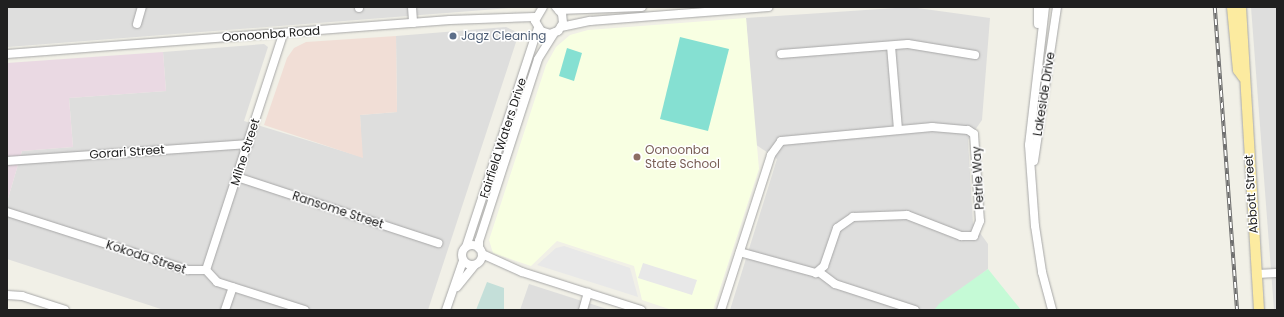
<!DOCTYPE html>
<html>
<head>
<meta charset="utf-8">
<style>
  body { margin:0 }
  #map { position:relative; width:1284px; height:317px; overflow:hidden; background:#f1f0e7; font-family:Poppins,sans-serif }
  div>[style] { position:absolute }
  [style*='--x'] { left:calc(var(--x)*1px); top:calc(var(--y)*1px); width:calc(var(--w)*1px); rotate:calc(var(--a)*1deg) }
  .residential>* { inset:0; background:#dededd }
  .commercial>* { inset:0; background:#f1ded6 }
  .industrial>* { inset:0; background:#ead9e3 }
  .education>* { inset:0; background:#f8ffe2 }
  .wetland>* { inset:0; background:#c4dfd9 }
  .park>* { inset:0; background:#c5fad6 }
  .pitch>* { inset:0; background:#85e0d2 }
  .parking>* { inset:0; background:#e8e8e8 }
  .roads { filter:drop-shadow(0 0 1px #a7a7a7) drop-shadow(0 0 1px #a7a7a7) }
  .minor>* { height:8px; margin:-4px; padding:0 4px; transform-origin:4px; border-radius:4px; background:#fff }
  .minor>.ring { margin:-4px; padding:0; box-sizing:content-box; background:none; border:8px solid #fff; border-radius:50% }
  .major>* { height:10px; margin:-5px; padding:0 5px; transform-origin:5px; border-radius:5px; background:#fceba0 }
  .rail>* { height:3.5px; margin-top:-1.75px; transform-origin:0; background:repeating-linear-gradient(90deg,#fff 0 6px,#6e6e6e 0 12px); box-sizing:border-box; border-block:1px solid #6e6e6e }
  .dots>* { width:11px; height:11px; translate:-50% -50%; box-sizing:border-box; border:2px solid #fff; border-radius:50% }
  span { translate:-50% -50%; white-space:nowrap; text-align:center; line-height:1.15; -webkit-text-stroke:3px #fff; paint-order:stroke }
  .street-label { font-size:12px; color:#202020 }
  .service-label { font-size:12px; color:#4e5e75 }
  .left { translate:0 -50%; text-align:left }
  .education-label { font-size:12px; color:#785e54 }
  .frame { position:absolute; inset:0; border:8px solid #202020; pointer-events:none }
</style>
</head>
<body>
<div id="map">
  <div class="residential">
    <div style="clip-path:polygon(7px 7px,524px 7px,7px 47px)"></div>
    <div style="clip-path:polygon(910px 7px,990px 18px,982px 120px,968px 140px,973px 223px,988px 244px,988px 269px,934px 310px,730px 310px,777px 159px,755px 144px,746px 18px)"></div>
    <div style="clip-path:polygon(1251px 7px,1277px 7px,1277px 310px,1274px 310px)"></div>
    <div style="clip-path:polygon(506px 27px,519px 33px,428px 310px,164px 310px,7px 259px,7px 202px,22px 151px,73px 147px,69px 98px,166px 91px,163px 52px,264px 44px,268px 47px,244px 121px,362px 157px,360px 115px,397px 112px,396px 36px)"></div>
    <div style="clip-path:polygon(529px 284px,610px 310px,520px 310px)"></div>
  </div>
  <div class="commercial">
    <div style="clip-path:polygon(396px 36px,397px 112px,360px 115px,363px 158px,264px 125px,287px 58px,294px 48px,306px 42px)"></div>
  </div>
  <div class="industrial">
    <div style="clip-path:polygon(163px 52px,166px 91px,69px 98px,73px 147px,22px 151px,7px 202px,7px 63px)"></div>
  </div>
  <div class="education">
    <div style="clip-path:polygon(746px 18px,759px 169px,713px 310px,672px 310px,642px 300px,634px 266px,557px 241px,531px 266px,493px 253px,489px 240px,546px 65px,556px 47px,570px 35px,588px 30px)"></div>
  </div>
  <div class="wetland">
    <div style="clip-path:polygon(487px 282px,504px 288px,504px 310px,476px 310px)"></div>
  </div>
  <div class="park">
    <div style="clip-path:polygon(988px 269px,1021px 310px,934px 310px,940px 303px)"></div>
  </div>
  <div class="pitch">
    <div style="clip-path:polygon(680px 37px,729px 49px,708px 131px,660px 119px)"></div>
    <div style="clip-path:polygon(567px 48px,582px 53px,574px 81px,559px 76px)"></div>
  </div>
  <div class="parking">
    <div style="clip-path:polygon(564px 246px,630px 268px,638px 297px,537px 265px,556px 248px)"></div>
    <div style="clip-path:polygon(643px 263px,697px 280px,692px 295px,638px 278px)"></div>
  </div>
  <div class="roads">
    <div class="minor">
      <div style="--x:359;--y:7;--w:1;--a:90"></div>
      <div style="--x:412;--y:7;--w:16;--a:86"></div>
      <div style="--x:543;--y:7;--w:16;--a:120"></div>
      <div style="--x:535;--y:21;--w:12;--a:59"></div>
      <div style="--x:541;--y:31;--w:9;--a:18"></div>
      <div style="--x:550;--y:34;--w:9;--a:-21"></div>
      <div style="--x:558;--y:31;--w:9;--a:-58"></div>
      <div style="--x:563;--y:23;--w:9;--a:-96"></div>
      <div style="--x:562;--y:14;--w:9;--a:-131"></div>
      <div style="--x:1045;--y:7;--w:139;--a:96.6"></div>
      <div style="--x:1029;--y:145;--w:81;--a:85.8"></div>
      <div style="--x:1035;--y:226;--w:47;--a:81.3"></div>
      <div style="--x:1042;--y:272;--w:39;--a:75"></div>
      <div style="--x:559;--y:10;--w:83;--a:-2.1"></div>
      <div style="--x:137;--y:24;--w:18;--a:-74"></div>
      <div style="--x:1038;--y:24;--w:17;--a:-90"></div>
      <div style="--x:561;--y:27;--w:30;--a:-12"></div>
      <div style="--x:590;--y:21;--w:179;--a:-4.5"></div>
      <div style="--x:891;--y:46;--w:84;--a:85.2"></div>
      <div style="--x:7;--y:54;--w:444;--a:-4.4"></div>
      <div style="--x:450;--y:20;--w:85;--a:-2"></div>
      <div style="--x:781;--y:54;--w:127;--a:-4.5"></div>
      <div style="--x:908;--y:44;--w:68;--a:9.3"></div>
      <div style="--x:7;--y:161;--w:242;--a:-4"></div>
      <div style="--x:1034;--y:161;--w:156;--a:-81.5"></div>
      <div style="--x:237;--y:177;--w:212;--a:18.2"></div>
      <div style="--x:7;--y:212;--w:190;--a:17.8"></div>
      <div style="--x:188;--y:270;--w:18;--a:0"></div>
      <div class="ring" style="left:462px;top:245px;width:12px;height:12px"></div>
      <div style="--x:466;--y:247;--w:231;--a:-71.8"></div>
      <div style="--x:479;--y:248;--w:7;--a:-90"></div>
      <div style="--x:479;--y:241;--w:191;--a:-72"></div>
      <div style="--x:538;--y:59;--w:31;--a:-58"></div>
      <div style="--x:482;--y:254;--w:44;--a:24.2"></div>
      <div style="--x:522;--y:272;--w:125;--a:17.7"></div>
      <div style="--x:206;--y:270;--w:248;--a:-71.9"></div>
      <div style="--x:206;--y:270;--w:16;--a:47"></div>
      <div style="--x:217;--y:282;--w:92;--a:17.7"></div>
      <div style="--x:819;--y:272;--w:20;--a:37"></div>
      <div style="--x:835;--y:284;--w:84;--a:18"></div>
      <div style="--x:1256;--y:274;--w:21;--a:-3"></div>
      <div style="--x:457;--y:287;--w:28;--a:-51"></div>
      <div style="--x:7;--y:295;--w:15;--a:4"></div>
      <div style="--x:22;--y:296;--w:45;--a:18"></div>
      <div style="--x:225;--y:310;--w:24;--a:-71"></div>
      <div style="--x:446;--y:310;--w:52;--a:-70.9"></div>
      <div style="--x:583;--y:310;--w:18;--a:-74"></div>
      <div style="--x:721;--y:310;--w:163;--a:-72.1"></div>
      <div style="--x:771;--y:155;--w:17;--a:-54"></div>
      <div style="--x:781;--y:141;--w:152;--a:-5.3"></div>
      <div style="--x:932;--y:127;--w:36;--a:5"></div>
      <div style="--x:968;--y:130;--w:7;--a:34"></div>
      <div style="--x:974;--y:134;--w:87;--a:86.1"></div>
      <div style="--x:980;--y:221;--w:16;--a:112"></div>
      <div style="--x:974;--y:236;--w:13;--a:180"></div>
      <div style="--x:961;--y:236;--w:58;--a:-158.7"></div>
      <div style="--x:907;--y:215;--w:54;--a:177.9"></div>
      <div style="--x:853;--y:217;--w:19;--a:145"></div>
      <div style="--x:837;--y:228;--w:40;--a:108.9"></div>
      <div style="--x:824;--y:266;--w:11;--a:139"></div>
      <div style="--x:816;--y:273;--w:79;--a:-164.6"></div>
    </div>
    <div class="major">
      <div style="--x:1232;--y:7;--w:63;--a:84.6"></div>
      <div style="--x:1238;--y:70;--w:9;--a:54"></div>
      <div style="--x:1241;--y:7;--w:304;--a:86.6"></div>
    </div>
  </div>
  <div class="rail">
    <div style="--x:1215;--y:7;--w:304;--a:85.8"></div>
  </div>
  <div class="dots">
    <div style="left:453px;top:36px;background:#5c6f8a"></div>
    <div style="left:637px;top:157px;background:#8d6e63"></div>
  </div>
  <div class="street-label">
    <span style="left:271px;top:34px;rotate:-4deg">Oonoonba Road</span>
    <span style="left:1044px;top:94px;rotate:-81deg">Lakeside Drive</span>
    <span style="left:503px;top:138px;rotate:-72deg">Fairfield Waters Drive</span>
    <span style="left:127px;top:152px;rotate:-4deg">Gorari Street</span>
    <span style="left:245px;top:152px;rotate:-72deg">Milne Street</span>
    <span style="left:978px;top:178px;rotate:-93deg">Petrie Way</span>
    <span style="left:1251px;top:194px;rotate:-94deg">Abbott Street</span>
    <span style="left:338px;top:210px;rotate:18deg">Ransome Street</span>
    <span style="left:146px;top:257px;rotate:18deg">Kokoda Street</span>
  </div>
  <div class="service-label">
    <span class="left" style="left:461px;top:36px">Jagz Cleaning</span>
  </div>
  <div class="education-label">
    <span class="left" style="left:645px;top:157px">Oonoonba<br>State School</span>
  </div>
  <div class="frame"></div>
</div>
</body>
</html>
